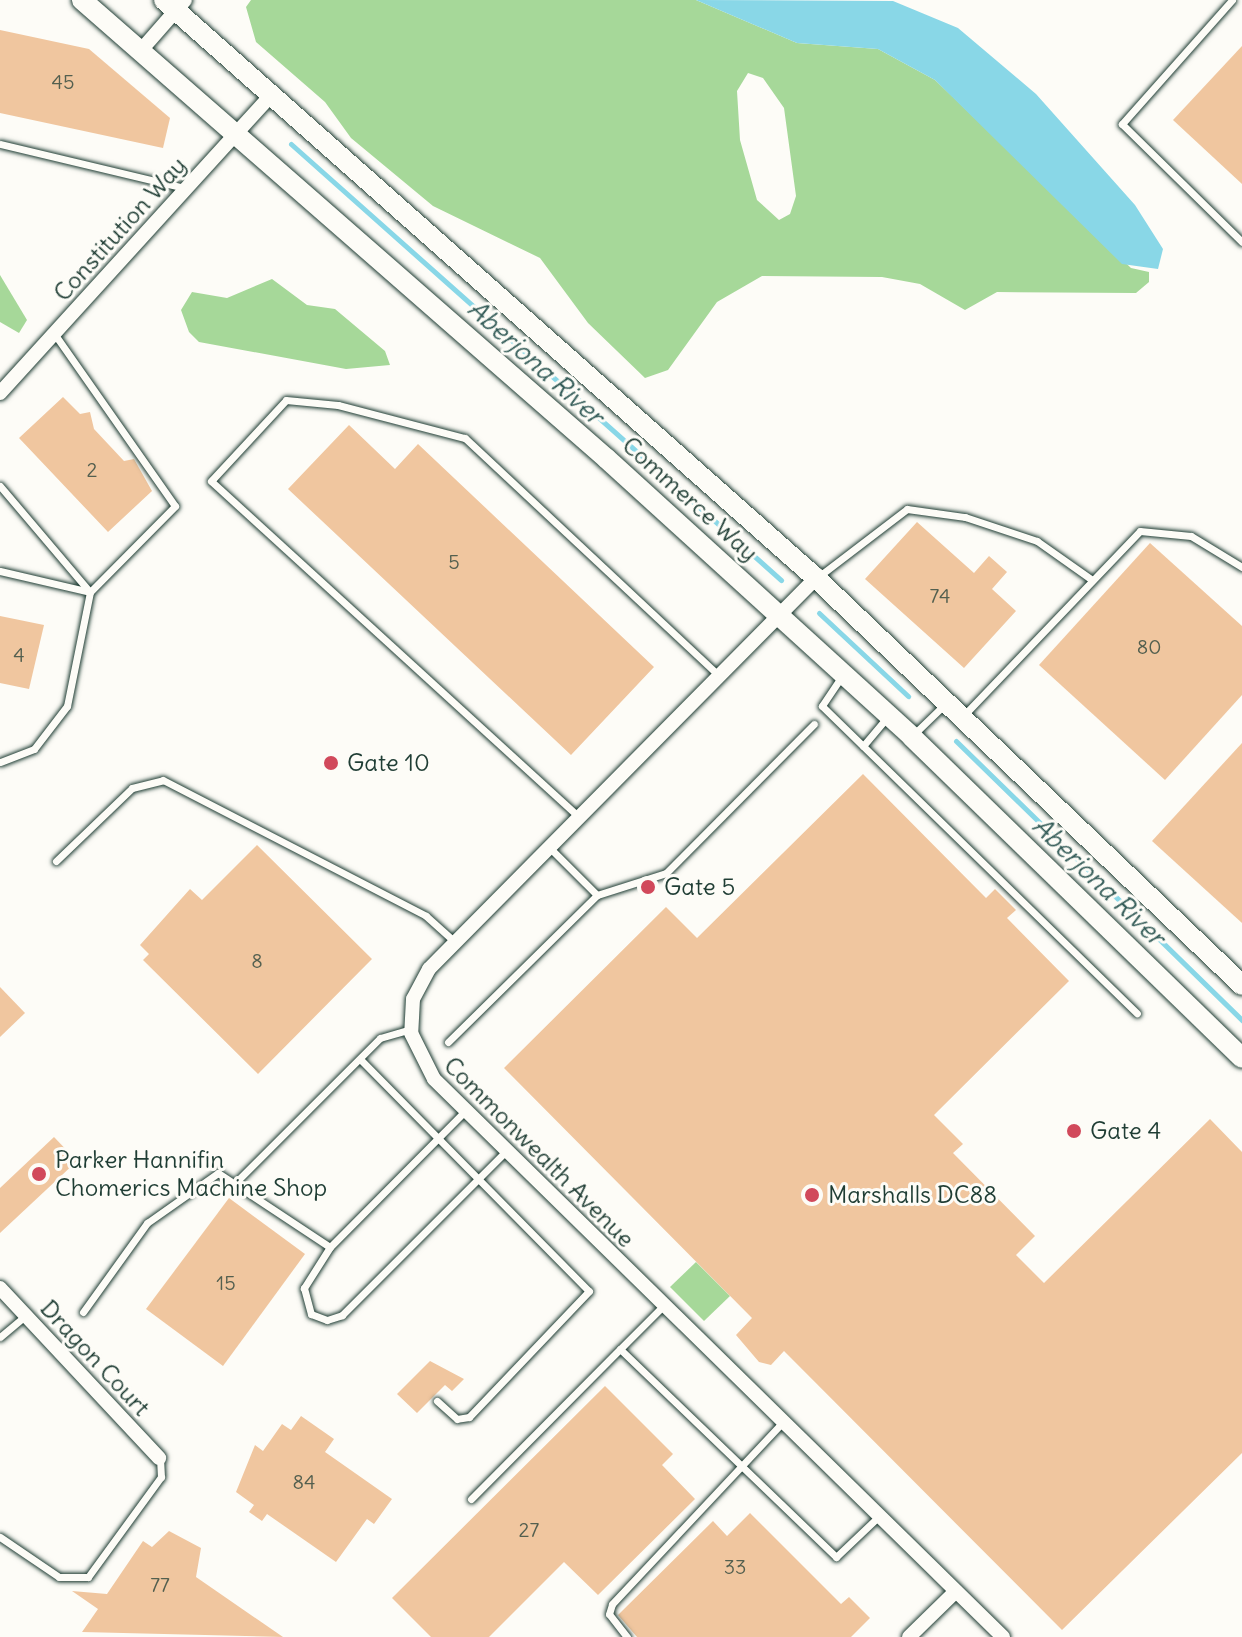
<!DOCTYPE html>
<html>
<head>
<meta charset="utf-8">
<style>
  body { margin:0 }
  #map { position:relative; width:1242px; height:1637px; overflow:hidden; background:#fdfcf7; font-family:Delius,sans-serif }
  div>[style] { position:absolute }
  [style*='--x'] { left:calc(var(--x)*1px); top:calc(var(--y)*1px); width:calc(var(--w)*1px); rotate:calc(var(--a)*1deg) }
  .green>* { inset:0; background:#a6d899 }
  .water>* { inset:0; background:#89d7e7 }
  .stream>* { height:5px; margin:-2.5px; padding:0 2.5px; transform-origin:2.5px; border-radius:2.5px; background:#89d7e7 }
  .building>* { inset:0; background:#f0c69f }
  .roads { filter:drop-shadow(0 0 2px #1f3d34) drop-shadow(0 0 2px #1f3d34) }
  .lane>* { height:7px; margin:-3.5px; padding:0 3.5px; transform-origin:3.5px; border-radius:3.5px; background:#fdfcf7 }
  .street>* { height:14px; margin:-7px; padding:0 7px; transform-origin:7px; border-radius:7px; background:#fdfcf7 }
  .secondary>* { height:20px; margin:-10px; padding:0 10px; transform-origin:10px; border-radius:10px; background:#fdfcf7 }
  .dots>* { width:22px; height:22px; translate:-50% -50%; box-sizing:border-box; border:4px solid #fdfcf7; border-radius:50% }
  span { translate:-50% -50%; white-space:nowrap; text-align:center; line-height:1.15; -webkit-text-stroke:6px #fdfcf7; paint-order:stroke }
  .number-label { font-size:20px; color:#535f4f }
  .number-label span { -webkit-text-stroke-width:0 }
  .street-label { font-size:24px; color:#1f3d34 }
  .poi-label { font-size:24px; color:#1f3d34 }
  .left { translate:0 -50%; text-align:left }
  .water-label { font-size:26px; color:#345c58; font-style:italic }
</style>
</head>
<body>
<div id="map">
  <div class="green">
    <div style="clip-path:polygon(evenodd,251px 0,696px 0,797px 43px,878px 49px,935px 80px,1131px 268px,1149px 272px,1149px 282px,1136px 293px,997px 292px,965px 310px,920px 284px,882px 277px,762px 276px,717px 302px,668px 370px,645px 378px,588px 323px,540px 258px,433px 206px,351px 138px,325px 102px,256px 42px,246px 7px,251px 0,748px 73px,763px 78px,784px 108px,796px 196px,790px 214px,779px 220px,757px 200px,740px 140px,737px 91px,748px 73px)"></div>
    <div style="clip-path:polygon(0 275px,27px 320px,19px 333px,0 322px)"></div>
    <div style="clip-path:polygon(272px 279px,307px 305px,335px 309px,385px 351px,390px 365px,346px 369px,199px 342px,189px 332px,181px 310px,192px 292px,227px 298px)"></div>
    <div style="clip-path:polygon(696px 1262px,730px 1296px,704px 1321px,670px 1287px)"></div>
  </div>
  <div class="water">
    <div style="clip-path:polygon(696px 0,893px 1px,958px 28px,1036px 94px,1135px 205px,1163px 249px,1158px 269px,1122px 264px,935px 80px,878px 49px,797px 43px)"></div>
  </div>
  <div class="stream">
    <div style="--x:291;--y:144;--w:656;--a:41.66"></div>
    <div style="--x:819;--y:613;--w:122;--a:43"></div>
    <div style="--x:956;--y:741;--w:400;--a:44.3"></div>
  </div>
  <div class="building">
    <div style="clip-path:polygon(0 30px,89px 49px,170px 118px,163px 148px,0 113px)"></div>
    <div style="clip-path:polygon(1242px 46px,1242px 184px,1173px 120px)"></div>
    <div style="clip-path:polygon(63px 397px,80px 414px,90px 412px,94px 429px,124px 461px,134px 459px,152px 491px,108px 532px,19px 438px)"></div>
    <div style="clip-path:polygon(349px 425px,395px 469px,418px 444px,654px 667px,571px 755px,288px 489px)"></div>
    <div style="clip-path:polygon(917px 522px,974px 573px,989px 556px,1007px 572px,992px 589px,1016px 611px,964px 668px,865px 579px)"></div>
    <div style="clip-path:polygon(1150px 543px,1242px 626px,1242px 695px,1165px 780px,1039px 665px)"></div>
    <div style="clip-path:polygon(0 616px,44px 625px,29px 689px,0 683px)"></div>
    <div style="clip-path:polygon(1242px 743px,1242px 923px,1152px 841px)"></div>
    <div style="clip-path:polygon(863px 774px,986px 898px,995px 889px,1016px 910px,1007px 918px,1069px 981px,934px 1115px,963px 1144px,953px 1153px,1035px 1236px,1016px 1255px,1044px 1283px,1210px 1119px,1242px 1152px,1242px 1453px,1062px 1630px,784px 1351px,771px 1365px,759px 1362px,736px 1335px,752px 1318px,504px 1068px,666px 907px,697px 938px)"></div>
    <div style="clip-path:polygon(257px 845px,372px 959px,258px 1074px,143px 960px,149px 954px,140px 945px,190px 889px,202px 900px)"></div>
    <div style="clip-path:polygon(0 987px,25px 1013px,0 1037px)"></div>
    <div style="clip-path:polygon(54px 1137px,77px 1161px,0 1233px,0 1188px)"></div>
    <div style="clip-path:polygon(229px 1198px,305px 1254px,223px 1366px,146px 1309px)"></div>
    <div style="clip-path:polygon(430px 1361px,464px 1379px,452px 1391px,445px 1385px,417px 1413px,397px 1394px)"></div>
    <div style="clip-path:polygon(605px 1386px,673px 1454px,662px 1465px,695px 1499px,598px 1595px,564px 1562px,489px 1637px,431px 1637px,392px 1598px)"></div>
    <div style="clip-path:polygon(301px 1416px,334px 1439px,325px 1452px,392px 1499px,374px 1524px,367px 1519px,336px 1562px,267px 1514px,262px 1521px,249px 1512px,254px 1505px,236px 1492px,255px 1445px,263px 1451px,282px 1424px,291px 1430px)"></div>
    <div style="clip-path:polygon(750px 1513px,841px 1604px,849px 1597px,870px 1618px,851px 1637px,637px 1637px,618px 1615px,713px 1521px,727px 1536px)"></div>
    <div style="clip-path:polygon(169px 1531px,201px 1548px,196px 1577px,283px 1637px,82px 1632px,98px 1609px,72px 1591px,107px 1594px,143px 1541px,152px 1547px)"></div>
  </div>
  <div class="roads">
    <div class="lane">
      <div style="--x:1232;--y:0;--w:166;--a:131.6"></div>
      <div style="--x:1122;--y:124;--w:168;--a:44.5"></div>
      <div style="--x:0;--y:144;--w:189;--a:13.4"></div>
      <div style="--x:0;--y:486;--w:139;--a:49.7"></div>
      <div style="--x:90;--y:592;--w:116;--a:101.4"></div>
      <div style="--x:67;--y:706;--w:54;--a:127.5"></div>
      <div style="--x:34;--y:749;--w:36;--a:159"></div>
      <div style="--x:0;--y:571;--w:92;--a:13.1"></div>
      <div style="--x:90;--y:592;--w:121;--a:-45.3"></div>
      <div style="--x:175;--y:506;--w:211;--a:-125"></div>
      <div style="--x:818;--y:577;--w:112;--a:-37.4"></div>
      <div style="--x:907;--y:509;--w:59;--a:7.9"></div>
      <div style="--x:965;--y:517;--w:76;--a:18.4"></div>
      <div style="--x:1037;--y:541;--w:67;--a:35.3"></div>
      <div style="--x:842;--y:676;--w:36;--a:124"></div>
      <div style="--x:822;--y:706;--w:440;--a:44.3"></div>
      <div style="--x:965;--y:714;--w:253;--a:-46.3"></div>
      <div style="--x:1140;--y:531;--w:51;--a:5.6"></div>
      <div style="--x:1191;--y:536;--w:60;--a:31.3"></div>
      <div style="--x:912;--y:736;--w:47;--a:-44.1"></div>
      <div style="--x:863;--y:746;--w:38;--a:-50"></div>
      <div style="--x:579;--y:817;--w:498;--a:-137.6"></div>
      <div style="--x:211;--y:481;--w:110;--a:-47.2"></div>
      <div style="--x:286;--y:400;--w:52;--a:5.5"></div>
      <div style="--x:338;--y:405;--w:131;--a:14.6"></div>
      <div style="--x:465;--y:438;--w:347;--a:43.1"></div>
      <div style="--x:56;--y:861;--w:105;--a:-43.8"></div>
      <div style="--x:132;--y:788;--w:32;--a:-14"></div>
      <div style="--x:163;--y:780;--w:296;--a:27.3"></div>
      <div style="--x:426;--y:916;--w:39;--a:42"></div>
      <div style="--x:597;--y:895;--w:72;--a:-17.7"></div>
      <div style="--x:666;--y:873;--w:210;--a:-45.2"></div>
      <div style="--x:448;--y:1042;--w:209;--a:-44.6"></div>
      <div style="--x:597;--y:895;--w:68;--a:-135"></div>
      <div style="--x:360;--y:1059;--w:326;--a:45.4"></div>
      <div style="--x:589;--y:1291;--w:174;--a:133.6"></div>
      <div style="--x:469;--y:1417;--w:12;--a:171"></div>
      <div style="--x:457;--y:1419;--w:27;--a:-138"></div>
      <div style="--x:466;--y:1110;--w:193;--a:134.8"></div>
      <div style="--x:330;--y:1247;--w:49;--a:122.4"></div>
      <div style="--x:304;--y:1288;--w:27;--a:75"></div>
      <div style="--x:311;--y:1314;--w:17;--a:21"></div>
      <div style="--x:327;--y:1320;--w:16;--a:-18"></div>
      <div style="--x:342;--y:1315;--w:232;--a:-45"></div>
      <div style="--x:238;--y:1180;--w:201;--a:-45"></div>
      <div style="--x:380;--y:1038;--w:32;--a:-16"></div>
      <div style="--x:662;--y:1307;--w:59;--a:135"></div>
      <div style="--x:620;--y:1349;--w:300;--a:43.9"></div>
      <div style="--x:836;--y:1557;--w:57;--a:-43.6"></div>
      <div style="--x:83;--y:1312;--w:110;--a:-54.3"></div>
      <div style="--x:147;--y:1223;--w:87;--a:-35.2"></div>
      <div style="--x:218;--y:1173;--w:134;--a:33.5"></div>
      <div style="--x:0;--y:1337;--w:34;--a:-40"></div>
      <div style="--x:471;--y:1499;--w:211;--a:-45.2"></div>
      <div style="--x:0;--y:1537;--w:71;--a:34.1"></div>
      <div style="--x:59;--y:1577;--w:29;--a:0"></div>
      <div style="--x:88;--y:1577;--w:124;--a:-53.9"></div>
      <div style="--x:161;--y:1477;--w:19;--a:-93"></div>
      <div style="--x:627;--y:1637;--w:29;--a:-128"></div>
      <div style="--x:609;--y:1614;--w:10;--a:-73"></div>
      <div style="--x:612;--y:1604;--w:247;--a:-46.8"></div>
    </div>
    <div class="street">
      <div style="--x:142;--y:49;--w:65;--a:-48.7"></div>
      <div style="--x:0;--y:393;--w:404;--a:-47.7"></div>
      <div style="--x:816;--y:578;--w:550;--a:134.71"></div>
      <div style="--x:429;--y:969;--w:34;--a:118"></div>
      <div style="--x:413;--y:999;--w:34;--a:93"></div>
      <div style="--x:411;--y:1033;--w:51;--a:63.4"></div>
      <div style="--x:434;--y:1079;--w:797;--a:44.44"></div>
      <div style="--x:0;--y:1288;--w:233;--a:46.9"></div>
      <div style="--x:909;--y:1637;--w:63;--a:-44.4"></div>
    </div>
    <div class="secondary">
      <div style="--x:82;--y:0;--w:697;--a:41.16"></div>
      <div style="--x:607;--y:459;--w:413;--a:42.3"></div>
      <div style="--x:912;--y:737;--w:460;--a:44.2"></div>
      <div style="--x:164;--y:0;--w:871;--a:41.56"></div>
      <div style="--x:816;--y:578;--w:589;--a:43.69"></div>
    </div>
  </div>
  <div class="dots">
    <div style="left:331px;top:763px;background:#d1495b"></div>
    <div style="left:648px;top:887px;background:#d1495b"></div>
    <div style="left:1074px;top:1131px;background:#d1495b"></div>
    <div style="left:39px;top:1174px;background:#d1495b"></div>
    <div style="left:812px;top:1195px;background:#d1495b"></div>
  </div>
  <div class="number-label">
    <span style="left:63px;top:81px">45</span>
    <span style="left:92px;top:469px">2</span>
    <span style="left:454px;top:561px">5</span>
    <span style="left:940px;top:595px">74</span>
    <span style="left:1149px;top:646px">80</span>
    <span style="left:19px;top:654px">4</span>
    <span style="left:257px;top:960px">8</span>
    <span style="left:226px;top:1282px">15</span>
    <span style="left:304px;top:1481px">84</span>
    <span style="left:529px;top:1529px">27</span>
    <span style="left:735px;top:1566px">33</span>
    <span style="left:160px;top:1584px">77</span>
  </div>
  <div class="street-label">
    <span style="left:120px;top:229px;rotate:-48deg">Constitution Way</span>
    <span style="left:690px;top:499px;rotate:42deg">Commerce Way</span>
    <span style="left:539px;top:1152px;rotate:45deg">Commonwealth Avenue</span>
    <span style="left:95px;top:1358px;rotate:47deg">Dragon Court</span>
  </div>
  <div class="poi-label">
    <span class="left" style="left:347px;top:763px">Gate 10</span>
    <span class="left" style="left:664px;top:887px">Gate 5</span>
    <span class="left" style="left:1090px;top:1131px">Gate 4</span>
    <span class="left" style="left:55px;top:1174px">Parker Hannifin<br>Chomerics Machine Shop</span>
    <span class="left" style="left:828px;top:1195px">Marshalls DC88</span>
  </div>
  <div class="water-label">
    <span style="left:536px;top:362px;rotate:42deg">Aberjona River</span>
    <span style="left:1099px;top:881px;rotate:44deg">Aberjona River</span>
  </div>
</div>
</body>
</html>
